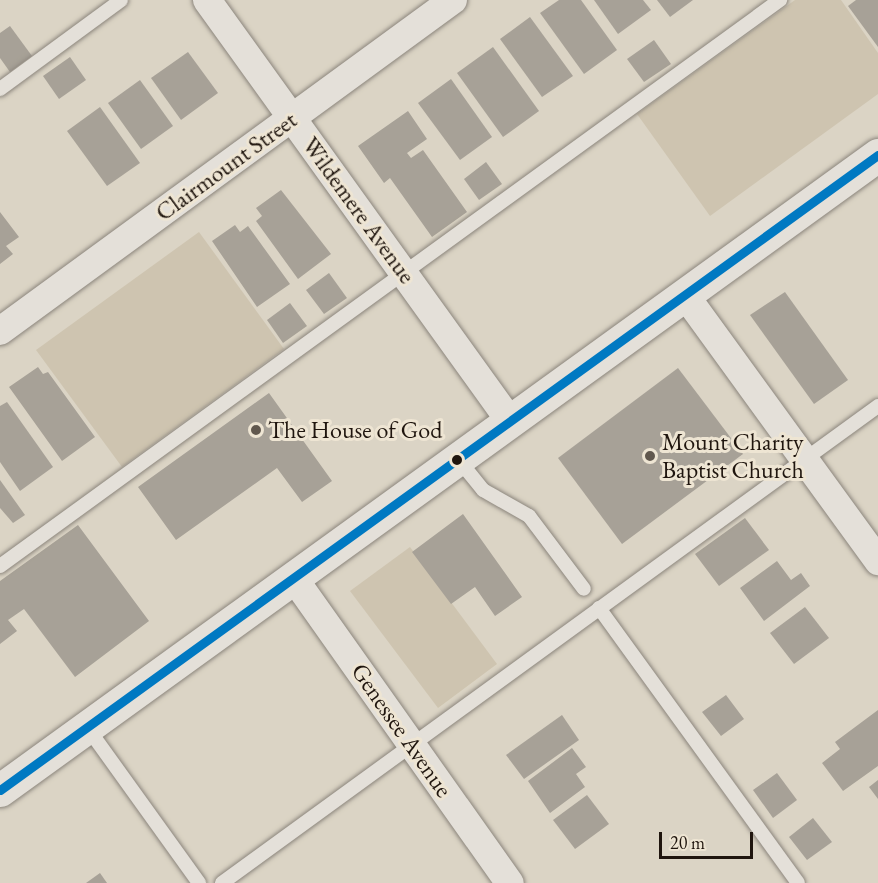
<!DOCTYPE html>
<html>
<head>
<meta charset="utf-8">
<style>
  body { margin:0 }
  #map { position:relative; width:878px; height:883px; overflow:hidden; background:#dbd4c5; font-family:"EB Garamond",serif }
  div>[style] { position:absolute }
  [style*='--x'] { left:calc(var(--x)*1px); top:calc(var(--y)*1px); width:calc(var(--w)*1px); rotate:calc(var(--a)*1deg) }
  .green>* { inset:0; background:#cec4b0 }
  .building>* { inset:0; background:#a7a197 }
  .roads { filter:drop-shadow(0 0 2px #8b857c) drop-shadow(0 0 2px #8b857c) }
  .service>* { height:14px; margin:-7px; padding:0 7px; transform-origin:7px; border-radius:7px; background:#e4e0d9 }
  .minor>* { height:28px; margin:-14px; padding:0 14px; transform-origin:14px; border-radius:14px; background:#e4e0d9 }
  .tertiary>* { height:33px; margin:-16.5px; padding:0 16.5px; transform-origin:16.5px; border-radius:16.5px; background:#e4e0d9 }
  .bus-1>* { height:9px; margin:-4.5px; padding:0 4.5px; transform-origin:4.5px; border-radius:4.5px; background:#0079c2 }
  .dots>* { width:16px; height:16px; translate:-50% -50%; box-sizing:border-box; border:3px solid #eee5d3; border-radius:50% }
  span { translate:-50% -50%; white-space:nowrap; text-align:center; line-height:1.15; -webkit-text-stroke:6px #eee5d3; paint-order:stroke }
  .street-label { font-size:24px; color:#1f150e }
  .poi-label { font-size:24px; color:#1f150e }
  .left { translate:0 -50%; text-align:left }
  .scale { position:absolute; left:659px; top:832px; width:94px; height:27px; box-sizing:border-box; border:3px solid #1f150e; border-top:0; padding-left:8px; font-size:18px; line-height:21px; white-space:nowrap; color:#1f150e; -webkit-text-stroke:4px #eee5d3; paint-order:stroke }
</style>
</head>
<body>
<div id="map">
  <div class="green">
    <div style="clip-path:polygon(795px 0,841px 0,878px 53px,878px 94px,710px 216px,637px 114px)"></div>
    <div style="clip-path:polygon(199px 232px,284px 349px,122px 467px,36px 350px)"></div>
    <div style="clip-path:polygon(410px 547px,497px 664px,438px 708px,350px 591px)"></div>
  </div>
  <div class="building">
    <div style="clip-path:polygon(559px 0,581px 0,617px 50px,584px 74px,540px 13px)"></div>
    <div style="clip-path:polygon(594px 0,643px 0,651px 10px,618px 34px)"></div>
    <div style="clip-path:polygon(657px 0,693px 0,670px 17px)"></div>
    <div style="clip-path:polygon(856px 0,878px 0,878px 47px,848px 6px)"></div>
    <div style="clip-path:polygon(530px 17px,573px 76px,542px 97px,500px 39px)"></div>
    <div style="clip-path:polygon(10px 26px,32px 56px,10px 72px,0 58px,0 33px)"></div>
    <div style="clip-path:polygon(654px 40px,671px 64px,644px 82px,627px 59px)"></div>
    <div style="clip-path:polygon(493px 47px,539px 111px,503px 137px,457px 73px)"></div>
    <div style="clip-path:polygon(188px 52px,218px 93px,181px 120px,151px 78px)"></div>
    <div style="clip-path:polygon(70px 57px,86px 80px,59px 99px,43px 76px)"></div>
    <div style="clip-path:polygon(451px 79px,492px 137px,460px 160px,418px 103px)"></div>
    <div style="clip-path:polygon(140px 80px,173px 126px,141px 149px,108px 103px)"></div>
    <div style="clip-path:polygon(100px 107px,140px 163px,107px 186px,67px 131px)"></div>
    <div style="clip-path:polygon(408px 111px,427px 139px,407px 153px,411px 158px,423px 150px,467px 212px,432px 237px,390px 178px,384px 183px,358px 146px)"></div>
    <div style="clip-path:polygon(486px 162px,502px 184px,479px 200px,464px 179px)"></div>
    <div style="clip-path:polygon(281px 190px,331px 254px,298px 279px,256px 221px,262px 216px,256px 208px)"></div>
    <div style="clip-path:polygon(0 212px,19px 237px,6px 246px,13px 254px,0 264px)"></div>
    <div style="clip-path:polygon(235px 225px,240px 232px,248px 226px,290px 284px,257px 307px,212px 241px)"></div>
    <div style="clip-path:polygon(329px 273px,347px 298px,324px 314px,306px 290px)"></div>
    <div style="clip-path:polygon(785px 292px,848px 380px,814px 404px,750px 315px)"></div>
    <div style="clip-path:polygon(290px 303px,307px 326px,283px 343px,267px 320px)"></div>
    <div style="clip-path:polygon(38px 367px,43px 374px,48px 372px,95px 437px,62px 461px,9px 387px)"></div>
    <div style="clip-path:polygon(678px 368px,743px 454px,622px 544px,558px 458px)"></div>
    <div style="clip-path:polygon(269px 393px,332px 481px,302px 502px,277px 468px,176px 540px,138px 487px)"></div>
    <div style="clip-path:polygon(7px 402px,53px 467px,20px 491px,0 462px,0 406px)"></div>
    <div style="clip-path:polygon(0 480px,25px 515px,13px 523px,0 508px)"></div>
    <div style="clip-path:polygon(463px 514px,522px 597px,495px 616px,475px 587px,451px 604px,412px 552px)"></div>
    <div style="clip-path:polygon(745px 518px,769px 550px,719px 586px,695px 554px)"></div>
    <div style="clip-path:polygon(78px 525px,149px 621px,75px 677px,24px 609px,8px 620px,17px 631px,0 644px,0 581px)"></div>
    <div style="clip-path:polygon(777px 561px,791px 580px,801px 573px,810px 586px,764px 621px,740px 588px)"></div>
    <div style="clip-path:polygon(805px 607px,829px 638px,794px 664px,770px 633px)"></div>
    <div style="clip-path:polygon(726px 695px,744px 719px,721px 736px,702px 712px)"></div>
    <div style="clip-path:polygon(878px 710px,878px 766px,843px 791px,822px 763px,840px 749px,835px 742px)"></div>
    <div style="clip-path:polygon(562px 715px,579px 740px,524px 779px,506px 755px)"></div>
    <div style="clip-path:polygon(572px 748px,586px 767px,576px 774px,585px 787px,550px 813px,528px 781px)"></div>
    <div style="clip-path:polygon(777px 773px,797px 800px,773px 818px,753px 790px)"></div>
    <div style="clip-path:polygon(878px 780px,878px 799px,869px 787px)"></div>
    <div style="clip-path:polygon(587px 795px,609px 824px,575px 849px,553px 820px)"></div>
    <div style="clip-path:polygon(813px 818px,832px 842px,807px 860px,789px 837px)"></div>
    <div style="clip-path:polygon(100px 873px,107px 883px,86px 883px)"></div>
  </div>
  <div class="roads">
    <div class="service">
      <div style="--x:0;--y:89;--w:150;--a:-36.3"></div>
      <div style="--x:458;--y:459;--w:40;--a:51"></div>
      <div style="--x:483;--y:490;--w:53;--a:29.5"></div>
      <div style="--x:529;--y:516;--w:91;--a:53"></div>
      <div style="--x:0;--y:566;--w:964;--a:-35.97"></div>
      <div style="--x:599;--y:608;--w:339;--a:54.1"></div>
      <div style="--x:87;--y:727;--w:192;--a:54.3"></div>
      <div style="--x:222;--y:883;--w:811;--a:-36.02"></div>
    </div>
    <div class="minor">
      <div style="--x:207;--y:0;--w:519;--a:54.26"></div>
      <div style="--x:685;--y:295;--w:329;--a:54"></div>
      <div style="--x:0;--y:331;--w:561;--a:-36.16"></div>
      <div style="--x:293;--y:577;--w:375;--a:54.7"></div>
    </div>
    <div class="tertiary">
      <div style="--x:0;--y:790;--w:1084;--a:-35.88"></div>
    </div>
  </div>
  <div class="bus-1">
    <div style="--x:0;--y:790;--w:1084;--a:-35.88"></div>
  </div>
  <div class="dots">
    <div style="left:256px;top:430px;background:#61584e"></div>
    <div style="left:650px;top:456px;background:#61584e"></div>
    <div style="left:457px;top:460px;background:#1f150e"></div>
  </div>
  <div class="street-label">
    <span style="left:226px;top:166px;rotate:-36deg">Clairmount Street</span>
    <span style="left:359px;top:210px;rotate:54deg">Wildemere Avenue</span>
    <span style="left:402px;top:730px;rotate:55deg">Genessee Avenue</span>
  </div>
  <div class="poi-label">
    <span class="left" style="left:268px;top:430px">The House of God</span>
    <span class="left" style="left:662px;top:456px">Mount Charity<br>Baptist Church</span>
  </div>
  <div class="scale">20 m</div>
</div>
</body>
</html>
